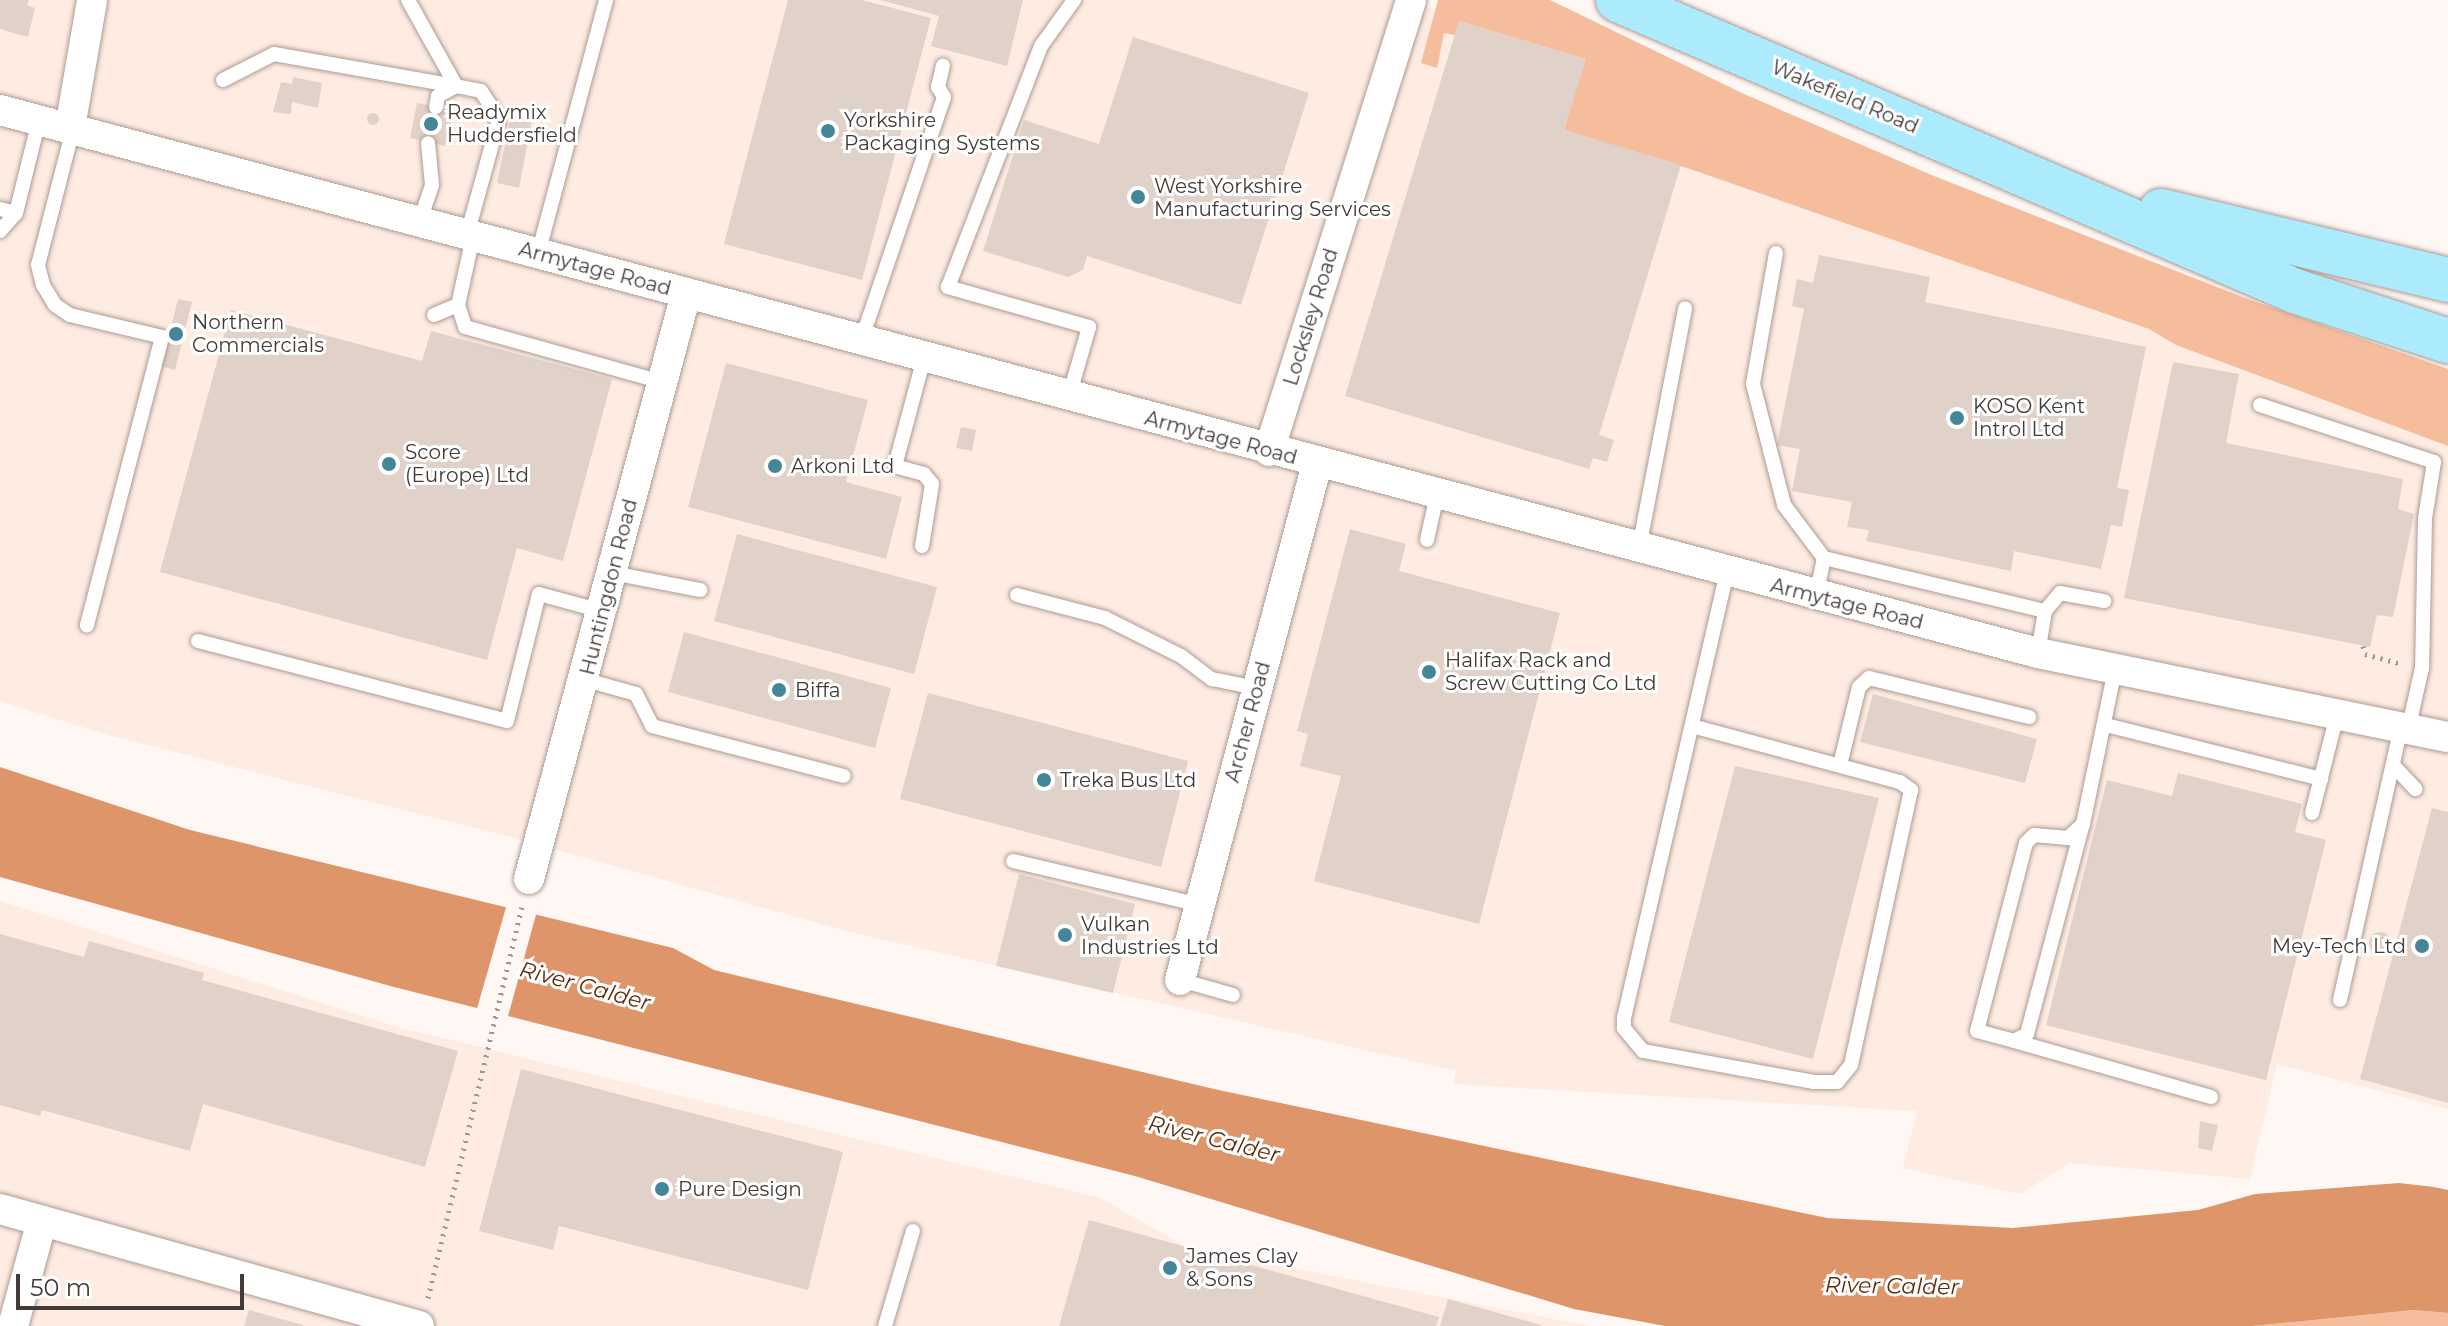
<!DOCTYPE html>
<html>
<head>
<meta charset="utf-8">
<style>
  body { margin:0 }
  #map { position:relative; width:2448px; height:1326px; overflow:hidden; background:#fef7f4; font-family:Montserrat,sans-serif }
  div>[style] { position:absolute }
  [style*='--x'] { left:calc(var(--x)*1px); top:calc(var(--y)*1px); width:calc(var(--w)*1px); rotate:calc(var(--a)*1deg) }
  .built>* { inset:0; background:#feebe1 }
  .green>* { inset:0; background:#f6bd9d }
  .water>* { inset:0; background:#de9569 }
  .pier>* { inset:0; background:#fef7f4 }
  .building>* { inset:0; background:#e1d2c9 }
  .round { border-radius:50% }
  .path>* { height:5px; margin-top:-2.5px; transform-origin:0; background:repeating-linear-gradient(90deg,#9d9693 0 2px,transparent 0 8px) }
  .roads { filter:drop-shadow(0 0 2px #ab9c94) drop-shadow(0 0 2px #ab9c94) }
  .lane>* { height:14px; margin:-7px; padding:0 7px; transform-origin:7px; border-radius:7px; background:#fff }
  .street>* { height:30px; margin:-15px; padding:0 15px; transform-origin:15px; border-radius:15px; background:#fff }
  .primary>* { height:44px; margin:-22px; padding:0 22px; transform-origin:22px; border-radius:22px; background:#aceafd }
  .dots>* { width:22px; height:22px; translate:-50% -50%; box-sizing:border-box; border:4px solid #fff; border-radius:50% }
  span { translate:-50% -50%; white-space:nowrap; text-align:center; line-height:1.15; -webkit-text-stroke:6px #fff; paint-order:stroke }
  .street-label { font-size:20px; color:#413a37 }
  .poi-label { font-size:20px; color:#413a37 }
  .left { translate:0 -50%; text-align:left }
  .right { translate:-100% -50%; text-align:right }
  .water-label { font-size:22px; color:#5e2f0e; font-style:italic }
  .scale { position:absolute; left:16px; top:1274px; width:228px; height:36px; box-sizing:border-box; border:4px solid #413a37; border-top:0; padding-left:10px; font-size:24px; line-height:28px; white-space:nowrap; color:#413a37; -webkit-text-stroke:6px #fff; paint-order:stroke }
</style>
</head>
<body>
<div id="map">
  <div class="built">
    <div style="clip-path:polygon(0 0,1406px 0,1586px 59px,1681px 165px,2149px 329px,2177px 345px,2448px 446px,2448px 1109px,2277px 1064px,2250px 1179px,2070px 1163px,2020px 1194px,1903px 1168px,1917px 1111px,1453px 1084px,1456px 1071px,850px 932px,511px 837px,108px 735px,0 701px)"></div>
    <div style="clip-path:polygon(0 901px,397px 1027px,1100px 1198px,1186px 1247px,1588px 1326px,0 1326px)"></div>
  </div>
  <div class="green">
    <div style="clip-path:polygon(1438px 0,1550px 0,1744px 94px,1934px 176px,2245px 298px,2448px 369px,2448px 446px,2176px 345px,2149px 329px,1690px 169px,1564px 130px,1585px 59px,1459px 21px,1455px 35px,1444px 33px,1437px 68px,1421px 63px)"></div>
    <div style="clip-path:polygon(2414px 1310px,2448px 1313px,2448px 1326px,2252px 1326px)"></div>
  </div>
  <div class="water">
    <div style="clip-path:polygon(0 767px,190px 830px,673px 948px,714px 970px,1214px 1089px,1827px 1218px,2013px 1228px,2198px 1210px,2255px 1194px,2399px 1183px,2434px 1187px,2448px 1190px,2448px 1313px,2414px 1310px,2252px 1326px,1665px 1326px,1574px 1309px,1135px 1176px,394px 987px,0 877px)"></div>
  </div>
  <div class="pier">
    <div style="clip-path:polygon(507px 904px,537px 911px,507px 1020px,476px 1012px)"></div>
  </div>
  <div class="building">
    <div style="clip-path:polygon(0 0,29px 0,27px 5px,35px 8px,28px 37px,0 29px)"></div>
    <div style="clip-path:polygon(788px 0,862px 0,931px 18px,862px 280px,724px 244px)"></div>
    <div style="clip-path:polygon(880px 0,1023px 0,1007px 66px,931px 46px,939px 16px)"></div>
    <div style="clip-path:polygon(1459px 21px,1586px 59px,1564px 130px,1681px 165px,1599px 435px,1614px 440px,1607px 462px,1593px 458px,1589px 469px,1345px 396px)"></div>
    <div style="clip-path:polygon(1133px 37px,1309px 93px,1241px 305px,1087px 256px,1083px 270px,1068px 277px,983px 251px,1024px 120px,1099px 144px)"></div>
    <div style="clip-path:polygon(293px 77px,322px 83px,318px 108px,292px 102px,291px 114px,273px 112px,281px 82px,292px 84px)"></div>
    <div style="clip-path:polygon(417px 103px,453px 110px,445px 146px,410px 138px)"></div>
    <div style="clip-path:polygon(512px 111px,533px 115px,519px 188px,497px 183px)"></div>
    <div class="round" style="left:367px;top:113px;width:12px;height:12px"></div>
    <div style="clip-path:polygon(1819px 255px,1930px 277px,1925px 302px,2146px 347px,2117px 488px,2129px 490px,2122px 527px,2111px 525px,2101px 569px,2014px 551px,2011px 571px,1866px 541px,1869px 530px,1847px 527px,1852px 502px,1792px 491px,1800px 449px,1777px 445px,1804px 309px,1792px 306px,1797px 279px,1813px 283px)"></div>
    <div style="clip-path:polygon(178px 299px,192px 302px,175px 370px,161px 366px)"></div>
    <div style="clip-path:polygon(231px 310px,422px 361px,431px 331px,612px 379px,563px 561px,517px 548px,487px 660px,160px 572px)"></div>
    <div style="clip-path:polygon(2173px 362px,2239px 374px,2226px 443px,2403px 479px,2398px 509px,2414px 514px,2393px 617px,2377px 615px,2370px 647px,2124px 598px)"></div>
    <div style="clip-path:polygon(726px 363px,868px 400px,846px 482px,902px 497px,886px 559px,688px 507px)"></div>
    <div style="clip-path:polygon(961px 427px,976px 430px,972px 451px,956px 448px)"></div>
    <div style="clip-path:polygon(1350px 529px,1406px 544px,1399px 571px,1560px 613px,1479px 924px,1314px 881px,1341px 776px,1300px 766px,1308px 734px,1297px 731px)"></div>
    <div style="clip-path:polygon(737px 534px,937px 587px,914px 674px,714px 621px)"></div>
    <div style="clip-path:polygon(684px 632px,891px 688px,875px 748px,668px 692px)"></div>
    <div style="clip-path:polygon(928px 693px,1188px 761px,1161px 867px,900px 799px)"></div>
    <div style="clip-path:polygon(1873px 694px,2037px 739px,2025px 783px,1860px 742px)"></div>
    <div style="clip-path:polygon(1735px 766px,1879px 798px,1813px 1059px,1669px 1022px)"></div>
    <div style="clip-path:polygon(2178px 773px,2302px 804px,2295px 832px,2326px 840px,2266px 1080px,2046px 1025px,2107px 780px,2172px 796px)"></div>
    <div style="clip-path:polygon(2432px 808px,2448px 812px,2448px 1103px,2360px 1079px)"></div>
    <div style="clip-path:polygon(1019px 874px,1135px 904px,1113px 993px,996px 966px)"></div>
    <div class="round" style="left:2369px;top:932px;width:22px;height:22px"></div>
    <div style="clip-path:polygon(0 934px,84px 957px,89px 941px,204px 973px,202px 980px,458px 1051px,425px 1167px,203px 1104px,190px 1151px,42px 1110px,40px 1116px,0 1105px)"></div>
    <div style="clip-path:polygon(521px 1069px,843px 1152px,808px 1290px,559px 1226px,553px 1250px,479px 1231px)"></div>
    <div style="clip-path:polygon(2200px 1121px,2218px 1125px,2212px 1151px,2198px 1148px)"></div>
    <div style="clip-path:polygon(1089px 1220px,1439px 1317px,1436px 1326px,1059px 1326px)"></div>
    <div style="clip-path:polygon(1448px 1299px,1541px 1325px,1541px 1326px,1440px 1326px)"></div>
    <div style="clip-path:polygon(249px 1310px,303px 1325px,303px 1326px,244px 1326px)"></div>
  </div>
  <div class="path">
    <div style="--x:2363;--y:646;--w:8;--a:76"></div>
    <div style="--x:2365;--y:654;--w:38;--a:15"></div>
    <div style="--x:428;--y:1298;--w:402;--a:-76.5"></div>
  </div>
  <div class="roads">
    <div class="lane">
      <div style="--x:408;--y:0;--w:98;--a:60.8"></div>
      <div style="--x:223;--y:80;--w:57;--a:-27"></div>
      <div style="--x:274;--y:54;--w:185;--a:10"></div>
      <div style="--x:436;--y:107;--w:11;--a:-80"></div>
      <div style="--x:438;--y:96;--w:21;--a:-29"></div>
      <div style="--x:456;--y:86;--w:25;--a:11"></div>
      <div style="--x:481;--y:91;--w:33;--a:57"></div>
      <div style="--x:499;--y:119;--w:120;--a:105.4"></div>
      <div style="--x:73;--y:129;--w:140;--a:104.4"></div>
      <div style="--x:38;--y:265;--w:21;--a:76"></div>
      <div style="--x:43;--y:285;--w:23;--a:59"></div>
      <div style="--x:55;--y:305;--w:18;--a:34"></div>
      <div style="--x:70;--y:315;--w:95;--a:13.4"></div>
      <div style="--x:162;--y:337;--w:298;--a:104.6"></div>
      <div style="--x:0;--y:209;--w:16;--a:14"></div>
      <div style="--x:16;--y:213;--w:96;--a:-76.1"></div>
      <div style="--x:419;--y:223;--w:40;--a:-71.1"></div>
      <div style="--x:432;--y:185;--w:42;--a:-95.4"></div>
      <div style="--x:0;--y:231;--w:24;--a:-48"></div>
      <div style="--x:473;--y:237;--w:70;--a:102.4"></div>
      <div style="--x:458;--y:305;--w:23;--a:72"></div>
      <div style="--x:465;--y:327;--w:205;--a:15.6"></div>
      <div style="--x:1776;--y:253;--w:133;--a:100"></div>
      <div style="--x:1753;--y:384;--w:125;--a:75.6"></div>
      <div style="--x:1784;--y:505;--w:66;--a:53"></div>
      <div style="--x:1824;--y:558;--w:39;--a:102"></div>
      <div style="--x:538;--y:254;--w:263;--a:-75"></div>
      <div style="--x:434;--y:315;--w:26;--a:-23"></div>
      <div style="--x:861;--y:341;--w:258;--a:-71.2"></div>
      <div style="--x:944;--y:97;--w:12;--a:-121"></div>
      <div style="--x:938;--y:87;--w:22;--a:-77"></div>
      <div style="--x:1069;--y:396;--w:72;--a:-73.8"></div>
      <div style="--x:1089;--y:327;--w:147;--a:-164.2"></div>
      <div style="--x:948;--y:287;--w:258;--a:-68.9"></div>
      <div style="--x:1041;--y:46;--w:57;--a:-54.3"></div>
      <div style="--x:2260;--y:405;--w:183;--a:18.1"></div>
      <div style="--x:2434;--y:462;--w:57;--a:99.1"></div>
      <div style="--x:2425;--y:518;--w:150;--a:91.1"></div>
      <div style="--x:2422;--y:668;--w:64;--a:102.7"></div>
      <div style="--x:1427;--y:540;--w:46;--a:-77.5"></div>
      <div style="--x:922;--y:546;--w:63;--a:-80.8"></div>
      <div style="--x:932;--y:484;--w:13;--a:-129"></div>
      <div style="--x:924;--y:474;--w:30;--a:-165"></div>
      <div style="--x:895;--y:466;--w:112;--a:-75"></div>
      <div style="--x:1639;--y:548;--w:244;--a:-79.1"></div>
      <div style="--x:1824;--y:558;--w:227;--a:13.5"></div>
      <div style="--x:2045;--y:611;--w:23;--a:-50"></div>
      <div style="--x:2060;--y:593;--w:45;--a:10.3"></div>
      <div style="--x:612;--y:573;--w:90;--a:10.9"></div>
      <div style="--x:1017;--y:595;--w:91;--a:14.6"></div>
      <div style="--x:1105;--y:618;--w:85;--a:26.6"></div>
      <div style="--x:1181;--y:656;--w:39;--a:37"></div>
      <div style="--x:1212;--y:679;--w:46;--a:11.3"></div>
      <div style="--x:198;--y:641;--w:319;--a:14.5"></div>
      <div style="--x:507;--y:721;--w:131;--a:-75.9"></div>
      <div style="--x:539;--y:594;--w:65;--a:15.1"></div>
      <div style="--x:2038;--y:653;--w:43;--a:-80.5"></div>
      <div style="--x:586;--y:680;--w:52;--a:15.6"></div>
      <div style="--x:636;--y:694;--w:36;--a:63"></div>
      <div style="--x:652;--y:726;--w:198;--a:14.6"></div>
      <div style="--x:2106;--y:725;--w:222;--a:14.1"></div>
      <div style="--x:1692;--y:726;--w:215;--a:15.1"></div>
      <div style="--x:1900;--y:782;--w:14;--a:36"></div>
      <div style="--x:1911;--y:790;--w:281;--a:102.3"></div>
      <div style="--x:1851;--y:1065;--w:22;--a:129"></div>
      <div style="--x:1837;--y:1082;--w:23;--a:180"></div>
      <div style="--x:1814;--y:1082;--w:174;--a:-169.7"></div>
      <div style="--x:1643;--y:1051;--w:30;--a:-130"></div>
      <div style="--x:1624;--y:1028;--w:10;--a:-90"></div>
      <div style="--x:1624;--y:1018;--w:457;--a:-77"></div>
      <div style="--x:1840;--y:765;--w:80;--a:-76.3"></div>
      <div style="--x:1859;--y:687;--w:13;--a:-42"></div>
      <div style="--x:1869;--y:678;--w:165;--a:13.7"></div>
      <div style="--x:2393;--y:765;--w:33;--a:47"></div>
      <div style="--x:2312;--y:813;--w:101;--a:-75.7"></div>
      <div style="--x:2083;--y:824;--w:21;--a:137"></div>
      <div style="--x:2068;--y:838;--w:34;--a:-175"></div>
      <div style="--x:2034;--y:835;--w:11;--a:135"></div>
      <div style="--x:2026;--y:843;--w:194;--a:104.6"></div>
      <div style="--x:1977;--y:1031;--w:38;--a:15"></div>
      <div style="--x:2014;--y:1041;--w:15;--a:-28"></div>
      <div style="--x:2027;--y:1034;--w:217;--a:-75.1"></div>
      <div style="--x:2083;--y:824;--w:158;--a:-78.3"></div>
      <div style="--x:1013;--y:861;--w:192;--a:13.2"></div>
      <div style="--x:1180;--y:980;--w:55;--a:15.8"></div>
      <div style="--x:2340;--y:1000;--w:279;--a:-77.4"></div>
      <div style="--x:2014;--y:1041;--w:205;--a:15.9"></div>
      <div style="--x:885;--y:1326;--w:99;--a:-73.6"></div>
    </div>
    <div class="street">
      <div style="--x:0;--y:110;--w:2109;--a:14.92"></div>
      <div style="--x:2038;--y:653;--w:419;--a:11.6"></div>
      <div style="--x:70;--y:128;--w:130;--a:-80.2"></div>
      <div style="--x:1269;--y:451;--w:473;--a:-72.5"></div>
      <div style="--x:529;--y:879;--w:606;--a:-74.98"></div>
      <div style="--x:1180;--y:980;--w:534;--a:-75.13"></div>
      <div style="--x:0;--y:1209;--w:435;--a:15.6"></div>
      <div style="--x:13;--y:1326;--w:109;--a:-74.6"></div>
    </div>
    <div class="primary">
      <div style="--x:1618;--y:0;--w:737;--a:23.26"></div>
      <div style="--x:2295;--y:291;--w:161;--a:18.1"></div>
      <div style="--x:2161;--y:211;--w:295;--a:13.5"></div>
    </div>
  </div>
  <div class="dots">
    <div style="left:431px;top:124px;background:#458598"></div>
    <div style="left:828px;top:131px;background:#458598"></div>
    <div style="left:1138px;top:197px;background:#458598"></div>
    <div style="left:176px;top:334px;background:#458598"></div>
    <div style="left:1957px;top:418px;background:#458598"></div>
    <div style="left:389px;top:464px;background:#458598"></div>
    <div style="left:775px;top:466px;background:#458598"></div>
    <div style="left:1429px;top:672px;background:#458598"></div>
    <div style="left:779px;top:690px;background:#458598"></div>
    <div style="left:1044px;top:780px;background:#458598"></div>
    <div style="left:1065px;top:935px;background:#458598"></div>
    <div style="left:2422px;top:946px;background:#458598"></div>
    <div style="left:662px;top:1189px;background:#458598"></div>
    <div style="left:1170px;top:1268px;background:#458598"></div>
  </div>
  <div class="street-label">
    <span style="left:1845px;top:97px;rotate:23deg">Wakefield Road</span>
    <span style="left:595px;top:269px;rotate:15deg">Armytage Road</span>
    <span style="left:1311px;top:317px;rotate:-73deg">Locksley Road</span>
    <span style="left:1221px;top:438px;rotate:15deg">Armytage Road</span>
    <span style="left:609px;top:587px;rotate:-76deg">Huntingdon Road</span>
    <span style="left:1847px;top:604px;rotate:14deg">Armytage Road</span>
    <span style="left:1248px;top:722px;rotate:-75deg">Archer Road</span>
  </div>
  <div class="poi-label">
    <span class="left" style="left:447px;top:124px">Readymix<br>Huddersfield</span>
    <span class="left" style="left:844px;top:132px">Yorkshire<br>Packaging Systems</span>
    <span class="left" style="left:1154px;top:198px">West Yorkshire<br>Manufacturing Services</span>
    <span class="left" style="left:192px;top:334px">Northern<br>Commercials</span>
    <span class="left" style="left:1973px;top:418px">KOSO Kent<br>Introl Ltd</span>
    <span class="left" style="left:405px;top:464px">Score<br>(Europe) Ltd</span>
    <span class="left" style="left:791px;top:466px">Arkoni Ltd</span>
    <span class="left" style="left:1445px;top:672px">Halifax Rack and<br>Screw Cutting Co Ltd</span>
    <span class="left" style="left:795px;top:690px">Biffa</span>
    <span class="left" style="left:1060px;top:780px">Treka Bus Ltd</span>
    <span class="left" style="left:1081px;top:936px">Vulkan<br>Industries Ltd</span>
    <span class="right" style="left:2406px;top:946px">Mey-Tech Ltd</span>
    <span class="left" style="left:678px;top:1189px">Pure Design</span>
    <span class="left" style="left:1186px;top:1268px">James Clay<br>&amp; Sons</span>
  </div>
  <div class="water-label">
    <span style="left:585px;top:986px;rotate:15deg">River Calder</span>
    <span style="left:1214px;top:1139px;rotate:14deg">River Calder</span>
    <span style="left:1892px;top:1286px;rotate:1deg">River Calder</span>
  </div>
  <div class="scale">50 m</div>
</div>
</body>
</html>
